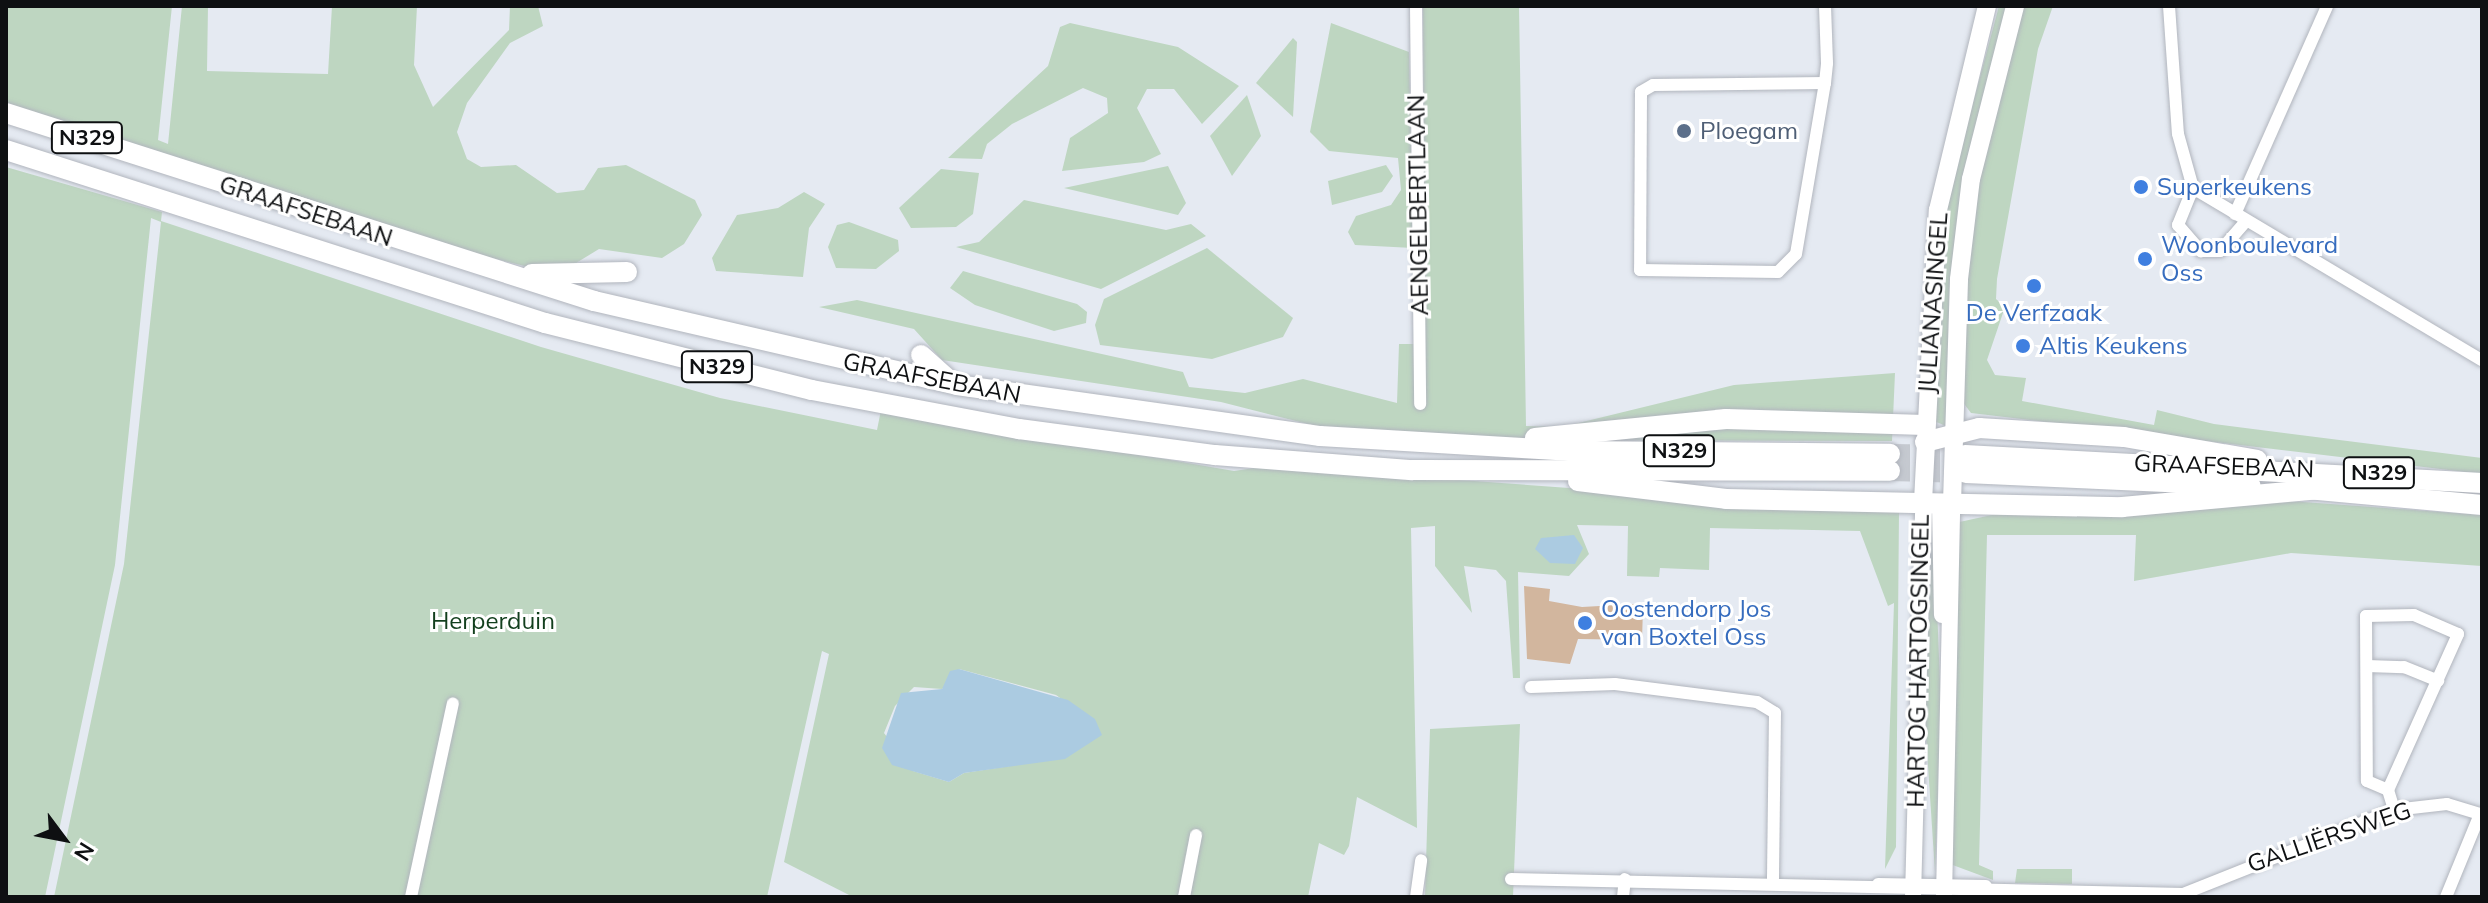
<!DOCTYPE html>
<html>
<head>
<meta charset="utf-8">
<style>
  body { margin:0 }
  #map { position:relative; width:2488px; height:903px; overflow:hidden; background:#e5eaf2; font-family:Mulish,sans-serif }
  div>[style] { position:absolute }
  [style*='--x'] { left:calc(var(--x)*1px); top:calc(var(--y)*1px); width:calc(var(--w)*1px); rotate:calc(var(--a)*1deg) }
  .green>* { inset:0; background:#bed6c1 }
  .water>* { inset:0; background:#abcbe1 }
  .building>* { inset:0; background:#d2b69e }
  .primary-tunnel>* { height:20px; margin-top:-10px; transform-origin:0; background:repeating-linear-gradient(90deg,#c5c9d0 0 20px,transparent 0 30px) }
  .roads { filter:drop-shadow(0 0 2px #b1b5bd) drop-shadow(0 0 2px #b1b5bd) }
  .minor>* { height:12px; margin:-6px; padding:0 6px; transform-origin:6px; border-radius:6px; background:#fff }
  .tertiary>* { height:16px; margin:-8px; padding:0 8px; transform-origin:8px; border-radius:8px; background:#fff }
  .secondary>* { height:18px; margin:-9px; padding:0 9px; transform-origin:9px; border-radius:9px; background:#fff }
  .primary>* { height:20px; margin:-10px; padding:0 10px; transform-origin:10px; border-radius:10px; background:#fff }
  .dots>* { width:22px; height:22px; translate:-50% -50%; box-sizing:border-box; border:4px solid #fff; border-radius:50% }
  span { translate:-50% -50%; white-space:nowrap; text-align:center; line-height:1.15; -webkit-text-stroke:6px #fff; paint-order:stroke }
  .shield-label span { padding:2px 6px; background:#fff; border:2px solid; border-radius:6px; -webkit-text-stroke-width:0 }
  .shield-label { font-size:22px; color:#0e1012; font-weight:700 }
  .service-label { font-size:24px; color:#4e5e75 }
  .left { translate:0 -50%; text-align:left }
  .shop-label { font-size:24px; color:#366cbe }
  .street-label { font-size:24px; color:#0e1012 }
  .park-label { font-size:24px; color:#123f1d }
  .frame { position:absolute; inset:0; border:8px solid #0e1012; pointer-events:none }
  .north { position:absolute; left:24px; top:799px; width:80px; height:80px; -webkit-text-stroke:6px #fff; paint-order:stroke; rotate:122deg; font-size:22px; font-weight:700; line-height:32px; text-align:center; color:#0e1012 }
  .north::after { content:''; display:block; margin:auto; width:28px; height:36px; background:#0e1012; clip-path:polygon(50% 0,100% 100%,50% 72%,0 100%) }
</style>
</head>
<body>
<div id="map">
  <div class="green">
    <div style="clip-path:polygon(6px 6px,172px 6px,158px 140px,168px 144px,182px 6px,208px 6px,207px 71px,328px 74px,332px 6px,417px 6px,414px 65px,433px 107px,509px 30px,510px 6px,538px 6px,543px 26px,510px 43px,467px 103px,457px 132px,467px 159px,481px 167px,516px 165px,557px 193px,584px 190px,598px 168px,626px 165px,695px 200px,702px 215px,684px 244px,662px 258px,599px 249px,563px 271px,545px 271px,476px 254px,6px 107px)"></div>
    <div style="clip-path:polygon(1423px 6px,1519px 6px,1526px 426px,1562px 427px,1734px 385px,1895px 373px,1892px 441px,1496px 440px,1316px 426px,1221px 402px,942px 360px,914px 329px,819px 307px,857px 300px,1183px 372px,1189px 387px,1245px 393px,1303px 379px,1397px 403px,1399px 344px,1416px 344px,1417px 408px,1425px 408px)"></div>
    <div style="clip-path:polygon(1999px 6px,2007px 6px,1983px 96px,1946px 426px,1934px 421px,1944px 211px)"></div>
    <div style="clip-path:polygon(2022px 6px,2053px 6px,2038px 49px,1997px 279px,1996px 299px,2005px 307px,1987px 360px,1995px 375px,2026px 378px,2022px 401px,2154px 425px,2157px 410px,2214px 424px,2482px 458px,2482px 474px,1971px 413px,1962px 401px,1962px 337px,1974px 198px)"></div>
    <div style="clip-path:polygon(1070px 23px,1178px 47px,1239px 86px,1202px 124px,1174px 89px,1147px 89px,1137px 108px,1161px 154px,1144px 162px,1062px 171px,1070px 138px,1108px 113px,1107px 98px,1083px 88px,1012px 124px,987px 144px,982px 159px,948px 158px,1048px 66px,1060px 27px)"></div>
    <div style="clip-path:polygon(1331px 23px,1409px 52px,1413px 248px,1355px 245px,1348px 232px,1356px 216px,1391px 205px,1401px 190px,1398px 158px,1329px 151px,1310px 132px)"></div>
    <div style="clip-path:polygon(1293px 38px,1297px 42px,1293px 117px,1256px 83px)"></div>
    <div style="clip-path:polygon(1247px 95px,1261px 136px,1232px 176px,1210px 136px)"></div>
    <div style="clip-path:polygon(1386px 165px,1393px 176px,1382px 192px,1332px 205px,1328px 181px)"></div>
    <div style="clip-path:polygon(1168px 166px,1186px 203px,1178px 215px,1064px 188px)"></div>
    <div style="clip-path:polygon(evenodd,6px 167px,162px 212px,161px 221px,541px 347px,720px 398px,877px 430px,881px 410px,1234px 471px,1268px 466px,1899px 512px,1896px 847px,1885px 869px,1894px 603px,1888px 606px,1860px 531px,1710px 528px,1709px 570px,1660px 568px,1659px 577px,1627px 576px,1628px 526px,1577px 525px,1589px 554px,1569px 576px,1518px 572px,1520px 678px,1513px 678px,1506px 581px,1496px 570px,1464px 566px,1472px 613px,1435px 566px,1435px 526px,1411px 528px,1417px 828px,1357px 797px,1349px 846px,1344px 855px,1319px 843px,1308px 897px,853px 897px,784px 862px,829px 654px,822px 651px,767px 897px,54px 897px,124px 564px,161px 222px,151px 218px,115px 565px,45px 897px,6px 897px,6px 167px,959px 669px,1056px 695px,1087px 717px,1056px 759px,964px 773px,949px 782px,913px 771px,884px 733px,895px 706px,914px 687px,942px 689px,959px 669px)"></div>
    <div style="clip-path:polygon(941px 169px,979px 173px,973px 214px,956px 227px,911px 228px,899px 208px)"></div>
    <div style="clip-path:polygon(804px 192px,825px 204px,809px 228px,803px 277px,716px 271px,712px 258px,737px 215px,778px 208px)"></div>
    <div style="clip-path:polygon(1024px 200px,1166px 230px,1191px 224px,1206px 236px,1101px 289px,956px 247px,979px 242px)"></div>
    <div style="clip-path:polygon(849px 222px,898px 240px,899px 251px,876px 269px,836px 268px,828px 247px,837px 225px)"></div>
    <div style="clip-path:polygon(1207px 248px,1293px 318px,1283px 337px,1212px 359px,1100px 345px,1095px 325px,1104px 299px)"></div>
    <div style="clip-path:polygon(963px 271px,1077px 304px,1087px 312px,1086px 323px,1054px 331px,975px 305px,950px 288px)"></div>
    <div style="clip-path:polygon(2277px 500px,2482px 515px,2482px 566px,2291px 553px,2134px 581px,2136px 535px,1987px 535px,1979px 865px,1993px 871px,1993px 880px,1950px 864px,1955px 523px,1996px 514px)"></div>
    <div style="clip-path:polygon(1933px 506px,1941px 708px,1935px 872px,1925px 720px)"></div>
    <div style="clip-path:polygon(1520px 724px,1513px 897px,1425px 897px,1430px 729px)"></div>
    <div style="clip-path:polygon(2017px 869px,2072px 869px,2072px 884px,2015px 883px)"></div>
  </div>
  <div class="water">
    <div style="clip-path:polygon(1574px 535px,1583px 548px,1575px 564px,1550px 563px,1535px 549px,1541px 538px)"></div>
    <div style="clip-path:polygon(959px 669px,1068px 700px,1095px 719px,1102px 735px,1065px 759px,964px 773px,949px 782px,892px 765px,882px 748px,901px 693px,942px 689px,950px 671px)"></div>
  </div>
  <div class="building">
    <div style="clip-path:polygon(1524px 586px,1550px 589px,1549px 601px,1582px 607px,1635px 604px,1643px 608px,1642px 640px,1578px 639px,1570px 664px,1527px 659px)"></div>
  </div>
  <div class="primary-tunnel">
    <div style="--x:1890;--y:454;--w:75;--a:0.8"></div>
    <div style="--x:1890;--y:471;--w:76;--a:1.5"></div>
  </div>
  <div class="roads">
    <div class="minor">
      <div style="--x:1416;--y:6;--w:398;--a:89.4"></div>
      <div style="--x:2169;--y:6;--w:128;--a:86"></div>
      <div style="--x:2178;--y:134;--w:56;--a:74.5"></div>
      <div style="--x:2193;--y:188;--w:336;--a:30.8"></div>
      <div style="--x:1825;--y:83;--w:172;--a:179.3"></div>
      <div style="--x:1653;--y:85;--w:14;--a:150"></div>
      <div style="--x:1641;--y:92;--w:178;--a:90.3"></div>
      <div style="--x:1640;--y:270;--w:138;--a:0.8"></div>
      <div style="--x:1778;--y:272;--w:25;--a:-45"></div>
      <div style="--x:1796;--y:254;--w:173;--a:-80.4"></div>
      <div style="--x:1825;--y:83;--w:20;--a:-84"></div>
      <div style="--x:1827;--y:63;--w:57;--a:-92"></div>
      <div style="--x:2193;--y:188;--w:40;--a:112"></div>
      <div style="--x:2178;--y:225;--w:35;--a:49"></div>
      <div style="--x:2201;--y:251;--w:19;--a:0"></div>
      <div style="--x:2220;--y:251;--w:40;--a:-49"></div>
      <div style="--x:2235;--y:214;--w:227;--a:-66.1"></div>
      <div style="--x:2367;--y:666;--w:37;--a:2"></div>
      <div style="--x:2404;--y:667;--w:37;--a:22"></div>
      <div style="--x:1531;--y:687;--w:84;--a:-2"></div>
      <div style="--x:1615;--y:684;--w:143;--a:7.2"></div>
      <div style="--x:1757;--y:702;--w:21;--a:31"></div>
      <div style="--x:1775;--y:713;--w:166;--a:90.7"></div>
      <div style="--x:2388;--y:790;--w:171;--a:-65.8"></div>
      <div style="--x:2458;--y:634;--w:48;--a:-156.6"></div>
      <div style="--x:2414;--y:615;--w:48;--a:178.8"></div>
      <div style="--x:2366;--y:616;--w:165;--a:89.7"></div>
      <div style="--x:2367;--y:781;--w:23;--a:23"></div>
      <div style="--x:2388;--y:790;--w:21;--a:73"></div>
      <div style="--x:1511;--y:879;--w:672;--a:1.28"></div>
      <div style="--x:2183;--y:894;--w:227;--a:-21.7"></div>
      <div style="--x:2394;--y:810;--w:53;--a:-6.5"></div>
      <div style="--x:2447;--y:804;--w:37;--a:17"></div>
      <div style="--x:1878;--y:884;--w:108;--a:1.1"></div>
      <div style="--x:411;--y:897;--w:198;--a:-77.8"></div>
      <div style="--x:1184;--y:897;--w:63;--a:-79"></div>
      <div style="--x:1416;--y:897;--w:37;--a:-82"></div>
      <div style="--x:1623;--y:897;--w:18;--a:-84"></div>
      <div style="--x:2446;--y:897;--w:90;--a:-67.7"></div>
    </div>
    <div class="tertiary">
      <div style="--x:1940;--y:503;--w:112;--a:89"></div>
      <div style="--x:1913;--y:897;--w:395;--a:-88.5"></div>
      <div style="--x:1944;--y:897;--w:394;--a:-88.8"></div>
    </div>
    <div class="secondary">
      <div style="--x:1923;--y:502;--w:292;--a:-87.1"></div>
      <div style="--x:1938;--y:210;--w:210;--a:-76.5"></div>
      <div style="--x:1952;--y:503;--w:224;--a:-88.2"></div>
      <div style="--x:1959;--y:279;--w:101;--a:-83.2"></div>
      <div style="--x:1971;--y:179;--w:179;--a:-75.7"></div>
    </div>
    <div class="primary">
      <div style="--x:6;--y:113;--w:617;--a:17.73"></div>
      <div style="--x:594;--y:301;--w:373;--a:13"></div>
      <div style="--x:957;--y:385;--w:367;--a:8"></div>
      <div style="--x:1320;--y:436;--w:249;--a:3.4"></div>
      <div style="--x:1569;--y:451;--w:321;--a:0.5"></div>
      <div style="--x:6;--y:150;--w:566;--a:17.79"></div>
      <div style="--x:545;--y:323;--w:275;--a:14.1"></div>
      <div style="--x:812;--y:390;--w:211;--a:10.7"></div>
      <div style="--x:1019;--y:429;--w:198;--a:7.6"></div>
      <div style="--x:1215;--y:455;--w:198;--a:4.4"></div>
      <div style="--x:1412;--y:470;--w:478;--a:0.1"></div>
      <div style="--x:532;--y:274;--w:95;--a:-1.2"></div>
      <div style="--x:921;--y:355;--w:39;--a:42"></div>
      <div style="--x:1535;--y:438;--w:192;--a:-5.7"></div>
      <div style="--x:1726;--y:419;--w:199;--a:1.7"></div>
      <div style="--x:1925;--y:442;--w:56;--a:-14.5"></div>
      <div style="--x:1979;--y:428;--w:145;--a:3.6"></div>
      <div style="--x:2124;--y:437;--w:135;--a:9.8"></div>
      <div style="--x:1965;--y:455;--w:518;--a:3.1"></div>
      <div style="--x:1966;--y:473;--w:285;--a:2.6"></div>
      <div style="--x:1578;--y:481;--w:149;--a:6.9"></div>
      <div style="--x:1726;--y:499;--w:396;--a:1.2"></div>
      <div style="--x:2122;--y:507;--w:199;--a:-5.2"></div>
      <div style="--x:2307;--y:489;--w:176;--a:5.2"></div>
    </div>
  </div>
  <div class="dots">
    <div style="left:1684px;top:131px;background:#5c6f8a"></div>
    <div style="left:2141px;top:187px;background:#3f7fe0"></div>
    <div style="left:2145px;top:259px;background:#3f7fe0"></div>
    <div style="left:2034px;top:286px;background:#3f7fe0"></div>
    <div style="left:2023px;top:346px;background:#3f7fe0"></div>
    <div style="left:1585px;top:623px;background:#3f7fe0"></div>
  </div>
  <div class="shield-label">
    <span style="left:87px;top:138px">N329</span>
    <span style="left:717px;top:367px">N329</span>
    <span style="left:1679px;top:451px">N329</span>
    <span style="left:2379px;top:473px">N329</span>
  </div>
  <div class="service-label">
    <span class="left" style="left:1700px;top:131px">Ploegam</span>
  </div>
  <div class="shop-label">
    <span class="left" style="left:2157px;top:187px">Superkeukens</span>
    <span class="left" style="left:2161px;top:259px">Woonboulevard<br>Oss</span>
    <span style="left:2034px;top:313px">De Verfzaak</span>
    <span class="left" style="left:2039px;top:346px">Altis Keukens</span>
    <span class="left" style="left:1601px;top:623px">Oostendorp Jos<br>van Boxtel Oss</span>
  </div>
  <div class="street-label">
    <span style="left:1418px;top:205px;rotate:-91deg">AENGELBERTLAAN</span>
    <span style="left:306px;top:211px;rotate:18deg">GRAAFSEBAAN</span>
    <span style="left:1933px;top:303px;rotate:-86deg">JULIANASINGEL</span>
    <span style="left:932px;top:378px;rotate:11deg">GRAAFSEBAAN</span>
    <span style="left:2224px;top:466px;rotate:2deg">GRAAFSEBAAN</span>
    <span style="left:1918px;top:661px;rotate:-89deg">HARTOG HARTOGSINGEL</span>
    <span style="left:2329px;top:837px;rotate:-19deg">GALLIËRSWEG</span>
  </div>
  <div class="park-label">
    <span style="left:493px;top:621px">Herperduin</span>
  </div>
  <div class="frame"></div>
  <div class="north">N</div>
</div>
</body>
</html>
